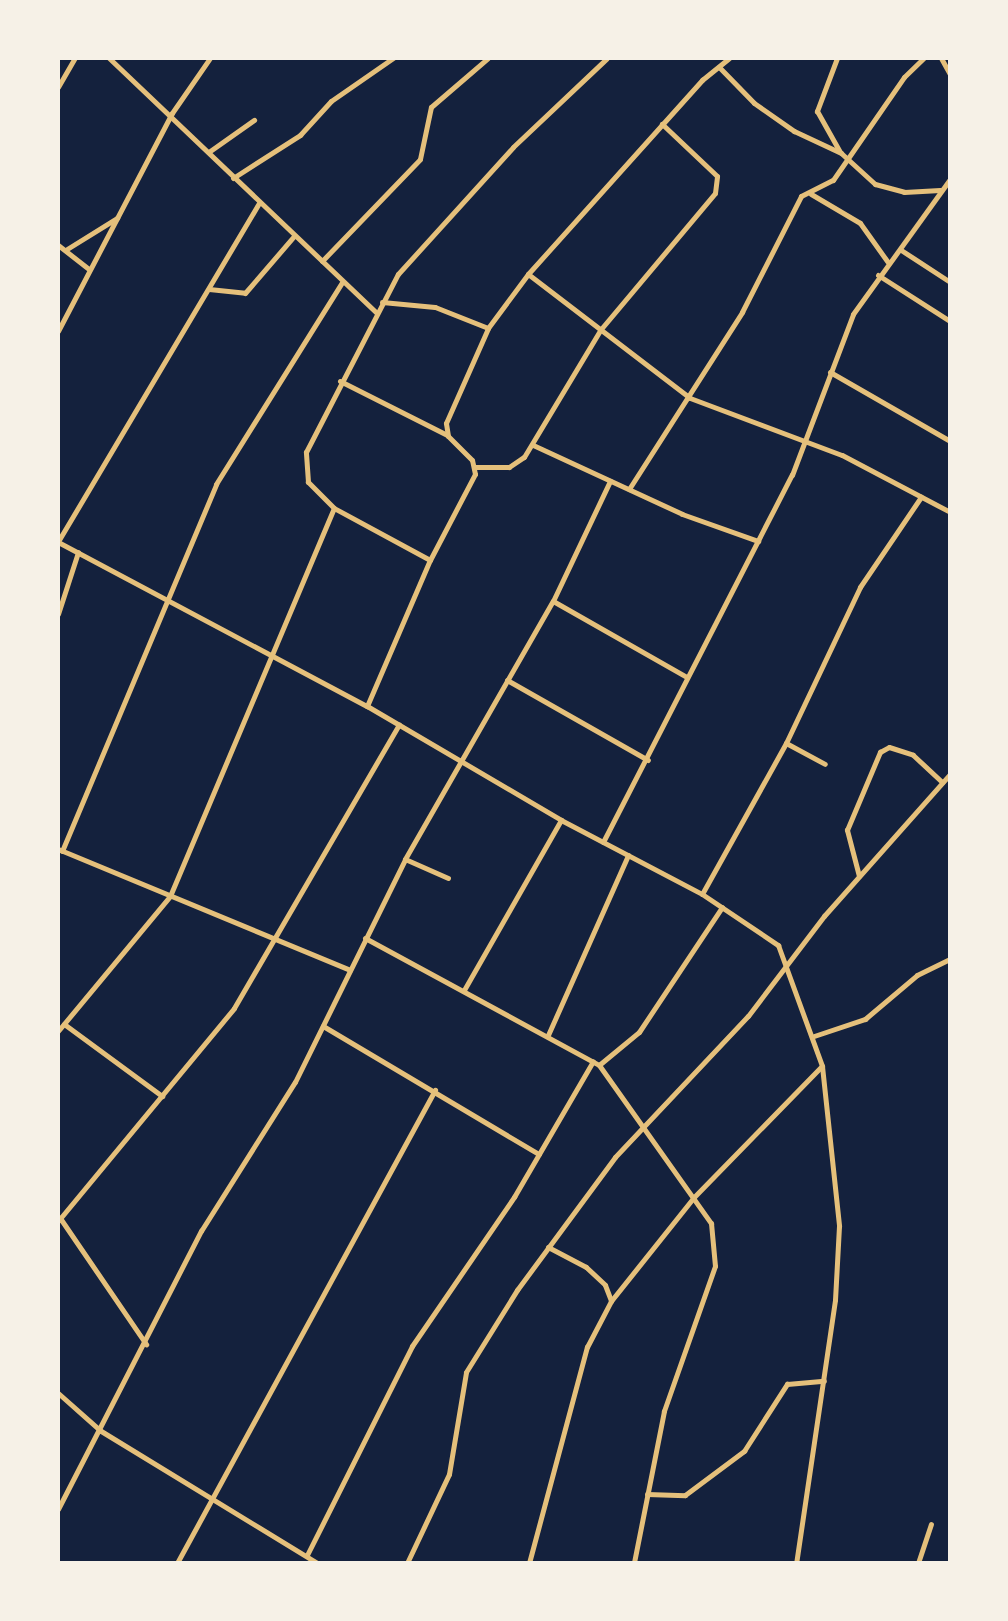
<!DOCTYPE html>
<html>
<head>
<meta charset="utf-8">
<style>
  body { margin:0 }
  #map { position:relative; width:1008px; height:1621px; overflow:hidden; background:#14213d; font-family:"IBM Plex Sans",sans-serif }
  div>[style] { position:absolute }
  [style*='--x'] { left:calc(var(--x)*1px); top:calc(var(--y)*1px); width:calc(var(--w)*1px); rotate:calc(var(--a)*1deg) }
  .minor>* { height:5px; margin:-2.5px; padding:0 2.5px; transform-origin:2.5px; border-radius:2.5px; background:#e5c07b }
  span { translate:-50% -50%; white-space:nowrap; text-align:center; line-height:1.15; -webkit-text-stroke:6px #f6f1e7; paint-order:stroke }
  .frame { position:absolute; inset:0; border:60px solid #f6f1e7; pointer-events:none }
</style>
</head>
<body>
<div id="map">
  <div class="minor">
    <div style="--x:109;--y:58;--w:369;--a:43.6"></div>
    <div style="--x:837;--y:58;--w:57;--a:110.7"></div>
    <div style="--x:817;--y:111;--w:47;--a:60.7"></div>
    <div style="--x:941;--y:58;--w:18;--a:61"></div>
    <div style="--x:719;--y:67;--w:50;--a:45.8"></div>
    <div style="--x:754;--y:103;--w:49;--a:35"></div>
    <div style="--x:794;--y:131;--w:52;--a:25.1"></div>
    <div style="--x:841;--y:153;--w:46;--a:42.4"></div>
    <div style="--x:875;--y:184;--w:30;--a:15"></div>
    <div style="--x:904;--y:192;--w:36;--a:-3"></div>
    <div style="--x:58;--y:87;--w:34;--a:-60"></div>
    <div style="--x:210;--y:151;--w:54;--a:-35.2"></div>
    <div style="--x:233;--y:178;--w:80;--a:-32.7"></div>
    <div style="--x:300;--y:135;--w:46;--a:-47.6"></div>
    <div style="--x:331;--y:101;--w:75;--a:-34.7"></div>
    <div style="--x:811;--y:194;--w:57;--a:30.6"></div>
    <div style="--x:860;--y:223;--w:47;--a:54.6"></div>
    <div style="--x:259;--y:203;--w:394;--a:120.7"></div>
    <div style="--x:58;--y:542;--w:350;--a:28"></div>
    <div style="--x:367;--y:706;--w:225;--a:30.4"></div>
    <div style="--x:561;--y:820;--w:159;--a:27.7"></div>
    <div style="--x:702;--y:894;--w:92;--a:33.9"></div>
    <div style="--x:778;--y:945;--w:129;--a:70"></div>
    <div style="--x:822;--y:1066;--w:161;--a:83.9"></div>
    <div style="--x:839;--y:1226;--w:74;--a:93.1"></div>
    <div style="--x:835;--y:1300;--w:266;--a:98.4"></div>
    <div style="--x:58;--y:245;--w:39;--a:38"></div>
    <div style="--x:67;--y:249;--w:59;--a:-31.8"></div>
    <div style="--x:901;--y:250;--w:59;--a:33.1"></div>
    <div style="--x:322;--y:261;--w:141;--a:-46.1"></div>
    <div style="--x:420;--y:159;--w:53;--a:-78.1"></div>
    <div style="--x:431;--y:107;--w:75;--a:-40.7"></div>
    <div style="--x:528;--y:274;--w:204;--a:37.4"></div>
    <div style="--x:690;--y:398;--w:162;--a:20.6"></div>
    <div style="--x:842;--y:455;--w:122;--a:27.8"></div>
    <div style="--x:878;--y:275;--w:85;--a:32.6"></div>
    <div style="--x:209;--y:289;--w:36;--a:6"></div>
    <div style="--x:245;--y:293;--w:75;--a:-49.3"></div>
    <div style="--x:382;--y:302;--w:53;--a:5.4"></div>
    <div style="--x:435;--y:307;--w:57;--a:21.6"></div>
    <div style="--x:58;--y:331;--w:246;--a:-62.4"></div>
    <div style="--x:172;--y:113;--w:67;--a:-55.4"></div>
    <div style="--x:830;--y:372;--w:138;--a:29.9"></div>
    <div style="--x:340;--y:381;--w:120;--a:26.8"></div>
    <div style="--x:533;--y:445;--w:164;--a:24.8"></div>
    <div style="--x:682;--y:514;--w:81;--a:19.6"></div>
    <div style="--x:475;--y:467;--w:34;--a:0"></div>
    <div style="--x:509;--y:467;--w:18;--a:-34"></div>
    <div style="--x:524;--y:457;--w:149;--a:-59"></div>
    <div style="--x:601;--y:329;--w:177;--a:-50"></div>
    <div style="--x:715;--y:193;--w:17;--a:-83"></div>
    <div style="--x:717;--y:176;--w:76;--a:-136.6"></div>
    <div style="--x:629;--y:489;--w:210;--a:-57.4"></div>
    <div style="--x:742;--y:312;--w:130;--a:-63"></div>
    <div style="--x:801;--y:196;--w:36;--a:-27"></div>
    <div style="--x:833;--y:180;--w:125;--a:-55.4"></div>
    <div style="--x:904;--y:77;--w:28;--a:-44"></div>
    <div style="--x:430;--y:560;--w:109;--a:-151.6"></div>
    <div style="--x:334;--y:508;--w:37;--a:-135"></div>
    <div style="--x:308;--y:482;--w:30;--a:-94"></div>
    <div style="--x:306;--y:452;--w:200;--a:-62.7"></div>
    <div style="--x:398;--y:274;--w:171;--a:-47.8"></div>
    <div style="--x:513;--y:147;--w:129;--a:-43.4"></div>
    <div style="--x:553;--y:601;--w:154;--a:29.6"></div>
    <div style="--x:58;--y:614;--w:65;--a:-72.1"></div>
    <div style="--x:507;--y:680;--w:162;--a:29.6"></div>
    <div style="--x:367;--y:706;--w:159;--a:-66.7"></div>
    <div style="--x:430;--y:560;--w:97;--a:-62.4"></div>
    <div style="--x:475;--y:474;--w:14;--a:-102"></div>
    <div style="--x:472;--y:460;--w:34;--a:-135"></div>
    <div style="--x:448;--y:436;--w:13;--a:-99"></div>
    <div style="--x:446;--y:423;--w:104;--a:-66.1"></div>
    <div style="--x:488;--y:328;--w:67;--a:-53.5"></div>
    <div style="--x:528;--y:274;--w:261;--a:-48.1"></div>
    <div style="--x:702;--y:80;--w:35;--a:-39"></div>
    <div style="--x:786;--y:743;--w:44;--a:28.3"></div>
    <div style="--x:603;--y:842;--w:413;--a:-62.8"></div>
    <div style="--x:792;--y:475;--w:172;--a:-69.2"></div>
    <div style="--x:853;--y:314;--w:166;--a:-54.3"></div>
    <div style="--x:58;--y:849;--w:316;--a:22.5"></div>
    <div style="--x:62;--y:851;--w:398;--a:-67.2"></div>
    <div style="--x:216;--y:484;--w:238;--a:-58"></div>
    <div style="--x:405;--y:859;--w:47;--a:23.8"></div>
    <div style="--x:859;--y:876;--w:48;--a:-104.6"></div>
    <div style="--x:847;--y:830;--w:85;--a:-67.1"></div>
    <div style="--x:880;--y:752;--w:10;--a:-29"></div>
    <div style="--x:889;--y:747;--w:25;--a:18"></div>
    <div style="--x:913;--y:755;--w:40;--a:43"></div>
    <div style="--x:702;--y:894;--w:173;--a:-60.9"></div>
    <div style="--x:786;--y:743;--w:173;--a:-64.6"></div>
    <div style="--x:860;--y:587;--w:109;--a:-55.9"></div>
    <div style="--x:365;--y:938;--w:266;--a:28.5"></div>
    <div style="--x:599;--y:1065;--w:194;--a:54.7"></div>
    <div style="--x:711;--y:1223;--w:43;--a:84.7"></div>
    <div style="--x:715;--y:1266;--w:154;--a:109.4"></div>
    <div style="--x:664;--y:1411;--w:155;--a:101.2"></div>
    <div style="--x:464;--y:990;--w:196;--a:-60.3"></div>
    <div style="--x:64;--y:1024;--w:122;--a:36.3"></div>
    <div style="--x:323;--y:1026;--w:251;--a:30.7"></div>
    <div style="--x:58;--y:1031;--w:175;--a:-50.3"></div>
    <div style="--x:170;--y:896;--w:421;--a:-67.1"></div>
    <div style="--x:548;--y:1035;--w:197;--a:-66"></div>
    <div style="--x:814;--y:1036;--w:54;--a:-18.4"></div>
    <div style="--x:865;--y:1019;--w:68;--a:-40.2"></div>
    <div style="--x:917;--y:975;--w:37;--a:-26"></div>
    <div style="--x:599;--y:1065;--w:52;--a:-39.5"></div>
    <div style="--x:639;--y:1032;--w:150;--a:-56.4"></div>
    <div style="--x:60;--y:1218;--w:153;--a:55.7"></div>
    <div style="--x:58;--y:1221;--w:276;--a:-50.4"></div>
    <div style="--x:234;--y:1008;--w:328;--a:-59.8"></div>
    <div style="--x:548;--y:1247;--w:43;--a:27.8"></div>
    <div style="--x:586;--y:1267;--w:26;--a:43"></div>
    <div style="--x:605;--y:1285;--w:17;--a:69"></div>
    <div style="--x:58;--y:1393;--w:57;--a:41.5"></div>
    <div style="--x:101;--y:1431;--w:253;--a:31.4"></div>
    <div style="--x:647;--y:1494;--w:38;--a:2"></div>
    <div style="--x:685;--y:1495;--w:74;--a:-36.7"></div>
    <div style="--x:744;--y:1451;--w:80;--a:-57.3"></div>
    <div style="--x:787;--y:1384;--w:37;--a:-5"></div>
    <div style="--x:58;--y:1509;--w:313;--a:-62.8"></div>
    <div style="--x:201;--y:1231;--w:176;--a:-57.8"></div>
    <div style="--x:295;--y:1082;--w:249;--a:-63.7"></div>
    <div style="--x:405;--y:859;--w:297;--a:-60.2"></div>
    <div style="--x:553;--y:601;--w:133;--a:-64.6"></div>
    <div style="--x:307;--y:1555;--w:234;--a:-63.3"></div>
    <div style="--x:412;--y:1346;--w:181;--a:-55.6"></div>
    <div style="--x:514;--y:1197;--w:157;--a:-59.8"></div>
    <div style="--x:177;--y:1563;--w:539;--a:-61.39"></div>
    <div style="--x:407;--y:1563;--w:98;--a:-64.7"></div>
    <div style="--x:449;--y:1474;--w:103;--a:-80.5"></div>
    <div style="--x:466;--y:1372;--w:97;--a:-58.1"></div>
    <div style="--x:517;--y:1290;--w:165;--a:-53.6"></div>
    <div style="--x:615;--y:1157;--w:194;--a:-46.7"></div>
    <div style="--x:748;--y:1016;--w:126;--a:-52.8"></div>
    <div style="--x:824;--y:916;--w:190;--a:-48.4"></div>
    <div style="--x:529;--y:1563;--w:224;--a:-75"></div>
    <div style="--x:587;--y:1347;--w:52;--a:-62.4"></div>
    <div style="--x:611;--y:1301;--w:133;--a:-51.4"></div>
    <div style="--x:694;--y:1197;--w:183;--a:-45.7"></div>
    <div style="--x:918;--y:1563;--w:41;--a:-71.6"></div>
  </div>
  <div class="frame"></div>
</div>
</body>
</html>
